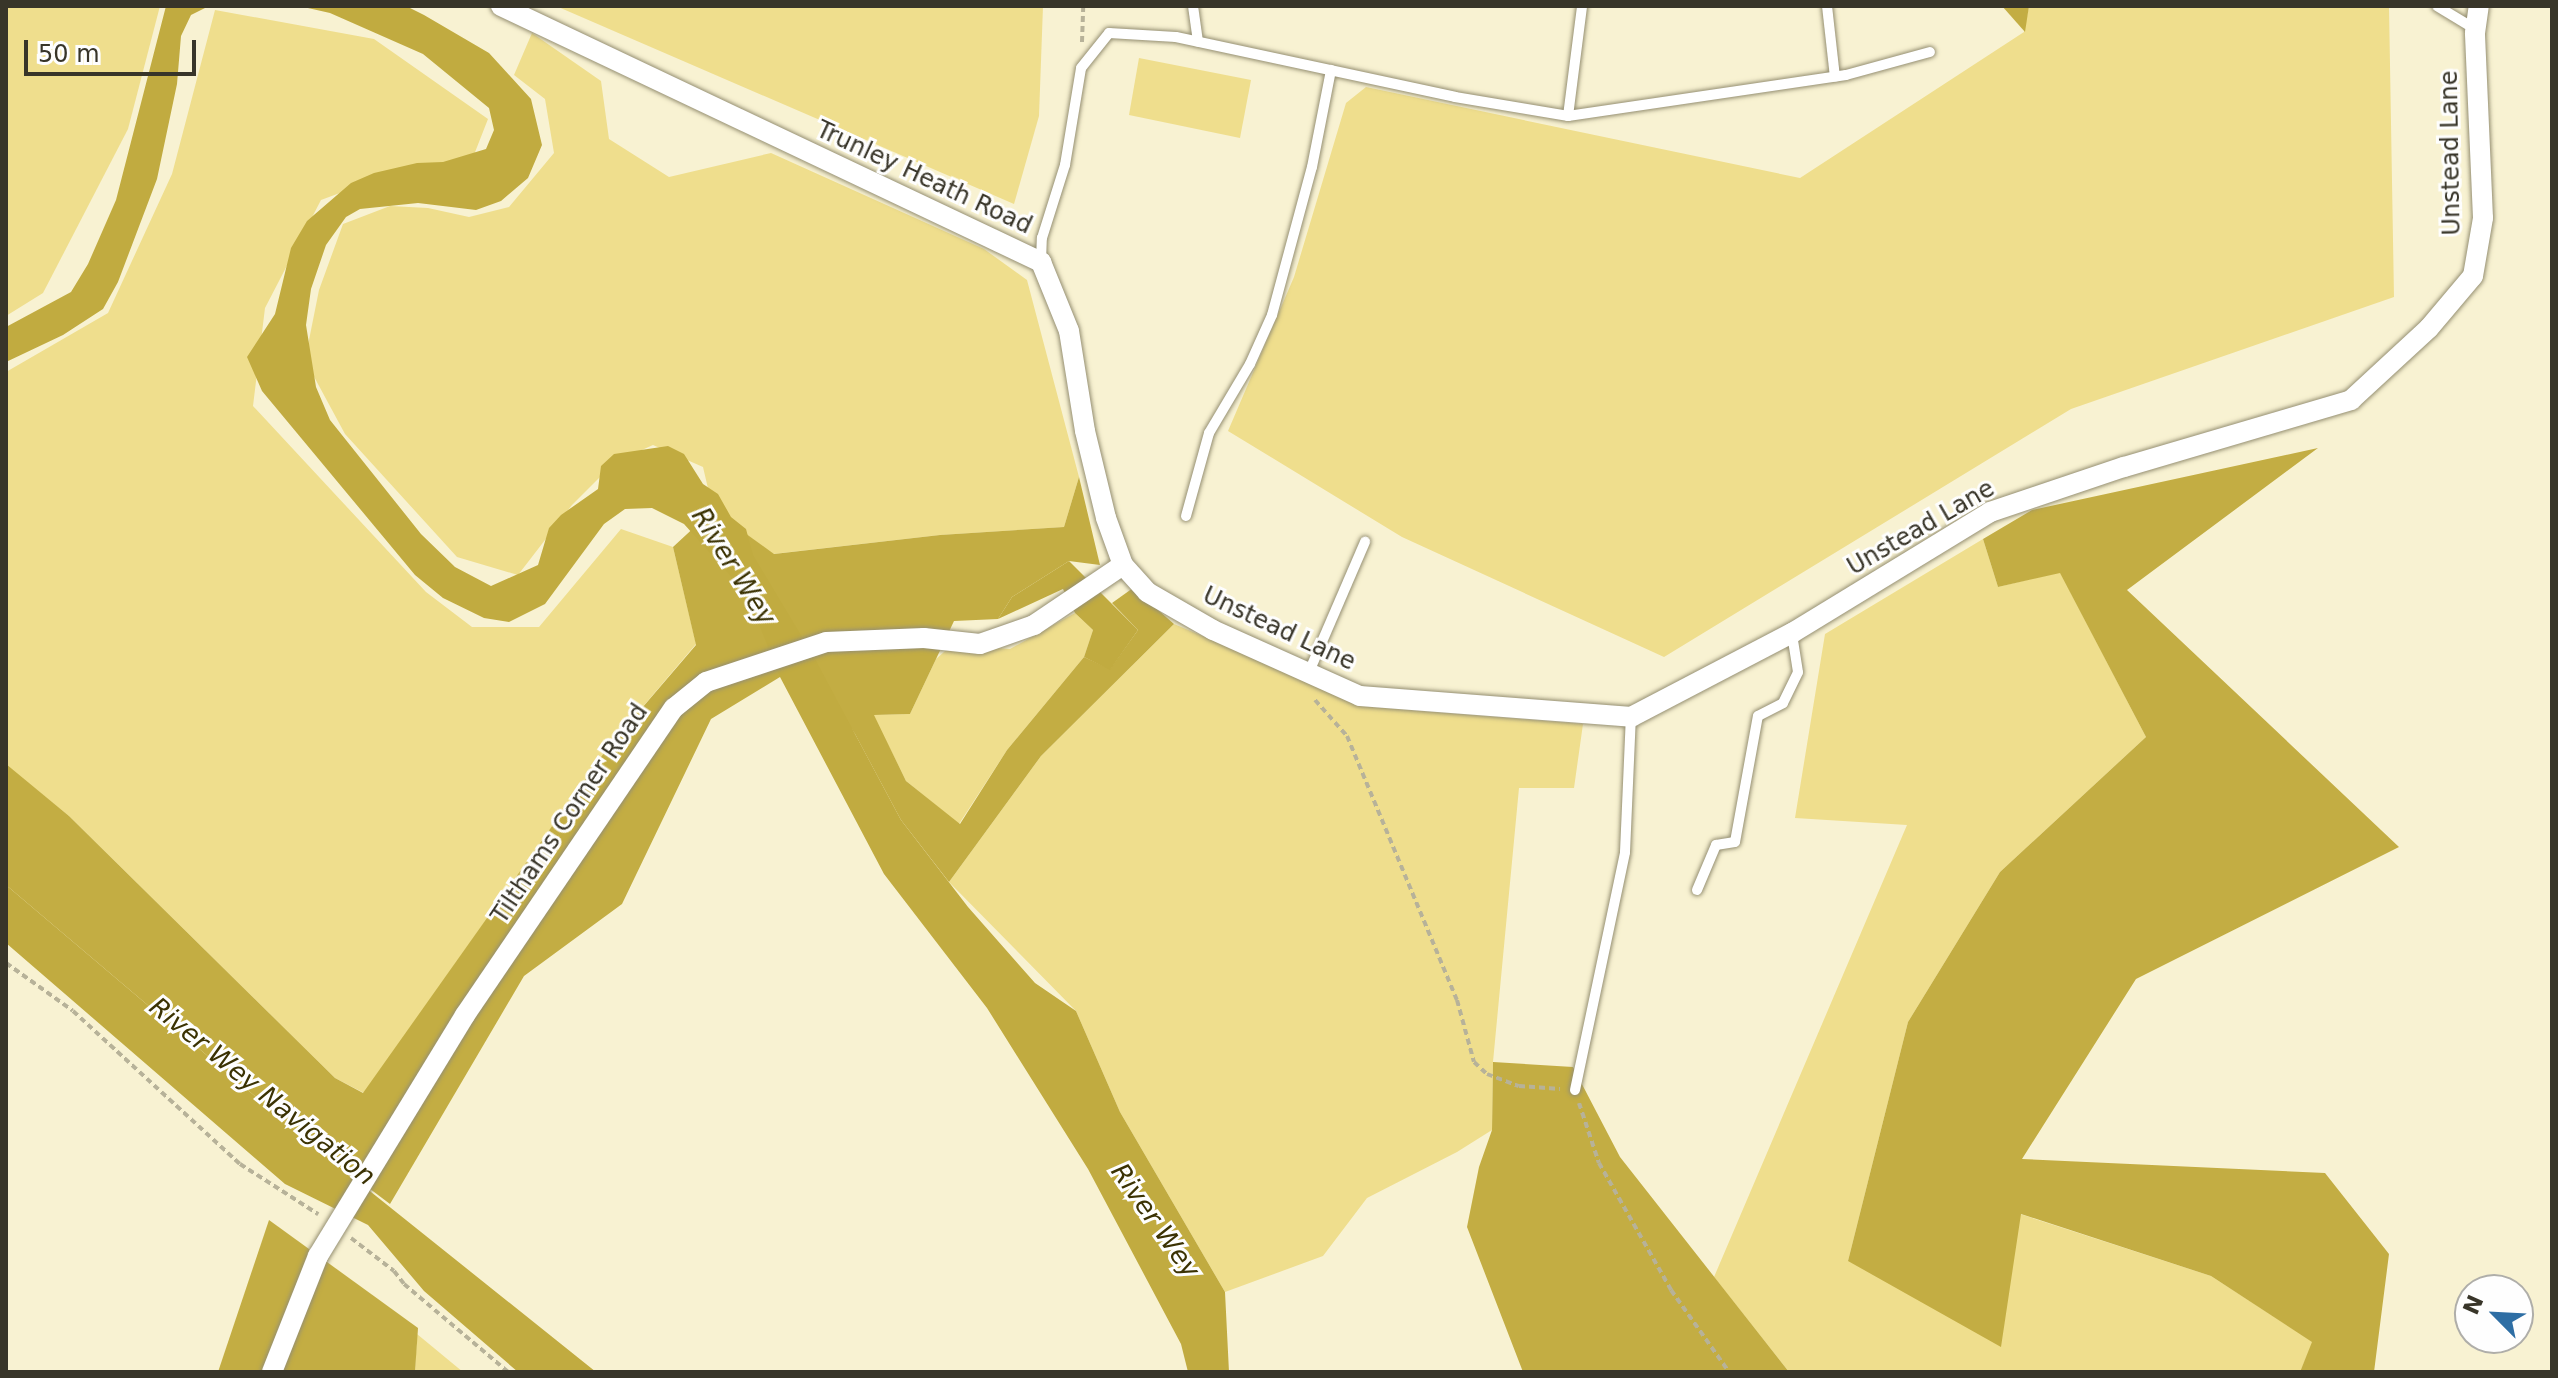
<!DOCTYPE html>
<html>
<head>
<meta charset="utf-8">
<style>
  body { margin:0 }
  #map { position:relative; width:2558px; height:1378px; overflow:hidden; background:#f8f2d2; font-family:"DejaVu Sans",sans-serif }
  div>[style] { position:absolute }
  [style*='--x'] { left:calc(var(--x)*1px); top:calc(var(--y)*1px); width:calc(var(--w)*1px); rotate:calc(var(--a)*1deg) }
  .green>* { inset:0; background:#efde8d }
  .forest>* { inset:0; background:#c3ad43 }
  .water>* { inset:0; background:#c1ab40 }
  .path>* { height:4px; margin-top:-2px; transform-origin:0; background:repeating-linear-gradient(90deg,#b7b299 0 6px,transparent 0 10px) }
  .roads { filter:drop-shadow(0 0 2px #958f72) drop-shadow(0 0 2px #958f72) }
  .service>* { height:10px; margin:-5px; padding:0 5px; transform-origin:5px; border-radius:5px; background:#fff }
  .minor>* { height:20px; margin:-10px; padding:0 10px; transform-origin:10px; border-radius:10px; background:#fff }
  span { translate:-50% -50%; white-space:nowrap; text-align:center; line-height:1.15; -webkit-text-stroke:6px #fefefe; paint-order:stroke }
  .street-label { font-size:24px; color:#383529 }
  .water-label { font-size:26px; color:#3b3203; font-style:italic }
  .frame { position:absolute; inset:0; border:8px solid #383529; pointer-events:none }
  .north { position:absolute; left:2454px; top:1274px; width:80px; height:80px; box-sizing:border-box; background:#fefefe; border:2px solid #afaea9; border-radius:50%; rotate:294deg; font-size:22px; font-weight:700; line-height:32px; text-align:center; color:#383529 }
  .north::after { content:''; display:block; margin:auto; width:28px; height:36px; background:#2e6ea4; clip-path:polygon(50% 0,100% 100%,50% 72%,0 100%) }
  .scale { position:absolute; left:24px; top:40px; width:172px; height:36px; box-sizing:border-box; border:4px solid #383529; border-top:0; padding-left:10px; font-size:24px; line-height:28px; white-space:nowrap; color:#383529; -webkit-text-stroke:6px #fefefe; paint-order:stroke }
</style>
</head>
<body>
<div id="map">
  <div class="green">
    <div style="clip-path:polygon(6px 6px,160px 6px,128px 129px,43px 293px,6px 316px)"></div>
    <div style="clip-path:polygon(556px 6px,1043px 6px,1039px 116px,1014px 204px)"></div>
    <div style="clip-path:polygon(2029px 6px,2389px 6px,2394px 297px,2071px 409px,1664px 657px,1402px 537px,1228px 431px,1294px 277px,1346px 103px,1366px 87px,1800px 178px,2024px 32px)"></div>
    <div style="clip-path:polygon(215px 10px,374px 39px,488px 119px,470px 165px,407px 168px,321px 200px,265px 308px,253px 406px,426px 592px,472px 627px,539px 627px,621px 529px,673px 547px,696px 644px,606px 750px,364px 1093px,335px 1078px,69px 816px,6px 765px,6px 372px,108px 313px,172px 174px)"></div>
    <div style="clip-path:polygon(532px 33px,601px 81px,609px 139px,669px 177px,771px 153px,984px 249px,1027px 280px,1079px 477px,1064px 527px,940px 535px,773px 554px,713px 510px,703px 467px,653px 445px,615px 462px,572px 505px,518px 575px,457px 557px,345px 434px,305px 360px,319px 290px,343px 224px,390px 206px,428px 208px,469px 217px,509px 207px,554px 153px,545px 99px,514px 75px)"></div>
    <div style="clip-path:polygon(1139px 58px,1251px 80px,1240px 138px,1129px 115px)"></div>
    <div style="clip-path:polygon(1983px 539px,1998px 587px,2060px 572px,2146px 737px,2000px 872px,1908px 1022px,1848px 1261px,2020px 1214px,2211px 1276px,2313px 1342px,2300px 1372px,1789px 1372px,1714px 1277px,1907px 825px,1795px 818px,1825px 634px)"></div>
    <div style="clip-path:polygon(1075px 613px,1093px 630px,1084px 657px,1007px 750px,959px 824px,906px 781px,873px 715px,910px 714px,936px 659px,952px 645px,1010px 649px)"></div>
    <div style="clip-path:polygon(1174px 624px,1371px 707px,1583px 724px,1574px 788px,1519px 788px,1493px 1062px,1492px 1130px,1457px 1152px,1367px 1198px,1323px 1256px,1225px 1292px,1120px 1112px,1076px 1011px,949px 882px,1041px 756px)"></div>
    <div style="clip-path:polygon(417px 1334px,463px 1372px,415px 1372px)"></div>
  </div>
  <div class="forest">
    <div style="clip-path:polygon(2002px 6px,2029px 6px,2025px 32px)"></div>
    <div style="clip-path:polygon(2318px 448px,2127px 590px,2399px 847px,2136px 979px,2022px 1159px,2325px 1173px,2389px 1254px,2374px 1372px,2300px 1372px,2312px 1342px,2211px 1276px,2021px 1214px,2001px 1347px,1848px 1261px,1908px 1022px,2000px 872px,2146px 737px,2060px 573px,1998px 587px,1983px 539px,2032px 510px)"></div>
    <div style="clip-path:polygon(1079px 477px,1100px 565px,1069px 561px,1012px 597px,998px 619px,954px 621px,910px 714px,874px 715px,906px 781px,960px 824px,1007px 750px,1084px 657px,1110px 669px,1138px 630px,1112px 603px,1133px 588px,1174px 624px,1041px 756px,949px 882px,901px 820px,855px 734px,788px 630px,780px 677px,711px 719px,622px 904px,524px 976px,390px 1204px,321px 1152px,6px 885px,6px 764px,69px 816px,335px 1078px,363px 1093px,606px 750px,696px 645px,673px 547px,713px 510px,774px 554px,940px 535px,1064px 527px)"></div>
    <div style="clip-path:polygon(1493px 1062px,1573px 1067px,1620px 1157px,1789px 1372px,1523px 1372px,1467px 1227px,1479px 1167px,1492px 1130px)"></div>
    <div style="clip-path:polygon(269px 1220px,418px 1328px,415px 1372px,218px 1372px)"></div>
  </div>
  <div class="water">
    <div style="clip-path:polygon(166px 6px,209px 6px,191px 15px,181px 36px,177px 84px,157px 179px,118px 282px,103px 309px,63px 335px,6px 362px,6px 327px,71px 292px,88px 264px,116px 200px)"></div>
    <div style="clip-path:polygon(299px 6px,406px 6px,424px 15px,489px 53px,531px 99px,542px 145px,528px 178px,501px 201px,476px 210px,418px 203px,360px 209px,346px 217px,326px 245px,311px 289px,306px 325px,316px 387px,330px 420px,421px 534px,455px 567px,491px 586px,538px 565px,549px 528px,561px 515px,598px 489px,601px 466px,614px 454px,668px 446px,684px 454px,703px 484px,718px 494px,731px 517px,746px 529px,753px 555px,814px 657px,901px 820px,968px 907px,1035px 983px,1076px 1011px,1120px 1112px,1225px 1292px,1229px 1372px,1188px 1372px,1181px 1344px,1088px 1169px,987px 1008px,884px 874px,780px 677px,758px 622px,729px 574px,684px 524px,652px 508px,625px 509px,604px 524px,545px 604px,509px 622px,484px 618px,443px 598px,415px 575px,262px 391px,247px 357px,275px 314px,291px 248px,307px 221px,351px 183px,374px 173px,417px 163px,443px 162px,486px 149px,494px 130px,489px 108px,423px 54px,330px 13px)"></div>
    <div style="clip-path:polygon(1069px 561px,1138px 630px,1110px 670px,1084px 657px,1093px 630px,1075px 613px,1063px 589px,998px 619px,1012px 597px)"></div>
    <div style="clip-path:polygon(6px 885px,321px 1152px,596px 1372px,518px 1372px,424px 1291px,368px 1225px,285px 1184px,6px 943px)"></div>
  </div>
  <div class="path">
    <div style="--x:1082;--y:42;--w:36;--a:-88"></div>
    <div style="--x:1315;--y:700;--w:48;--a:48.4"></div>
    <div style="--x:1347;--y:736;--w:286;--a:67.4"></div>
    <div style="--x:1457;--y:1000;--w:64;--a:74.7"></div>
    <div style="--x:1474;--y:1062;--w:18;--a:43"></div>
    <div style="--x:1487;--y:1074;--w:34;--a:21"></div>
    <div style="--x:1519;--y:1086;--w:41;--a:4.2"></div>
    <div style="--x:6;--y:963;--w:82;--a:35.6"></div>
    <div style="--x:73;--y:1011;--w:226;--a:42.5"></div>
    <div style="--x:240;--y:1164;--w:93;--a:32.7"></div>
    <div style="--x:1579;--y:1103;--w:63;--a:71.6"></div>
    <div style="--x:1599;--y:1163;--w:146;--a:60.4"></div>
    <div style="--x:1671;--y:1290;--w:100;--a:54.7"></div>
    <div style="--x:351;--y:1238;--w:54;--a:37.5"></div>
    <div style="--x:394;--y:1271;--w:16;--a:52"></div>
    <div style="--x:404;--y:1284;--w:136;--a:40.2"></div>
  </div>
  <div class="roads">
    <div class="service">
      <div style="--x:1193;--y:6;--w:36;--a:82"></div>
      <div style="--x:1827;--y:6;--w:71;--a:83.6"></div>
      <div style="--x:2437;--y:6;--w:44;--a:31.2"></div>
      <div style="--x:1568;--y:116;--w:281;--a:-8.4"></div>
      <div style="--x:1846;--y:75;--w:87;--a:-15.3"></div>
      <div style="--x:1041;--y:262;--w:24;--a:-88"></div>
      <div style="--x:1042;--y:238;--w:77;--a:-72.5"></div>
      <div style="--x:1065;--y:165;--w:98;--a:-80.6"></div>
      <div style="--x:1081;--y:68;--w:45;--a:-51.3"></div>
      <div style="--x:1109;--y:33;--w:67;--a:3.4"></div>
      <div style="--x:1176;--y:37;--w:285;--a:12.1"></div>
      <div style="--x:1455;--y:97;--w:115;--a:9.5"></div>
      <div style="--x:1568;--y:116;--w:111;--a:-82.7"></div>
      <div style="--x:1186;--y:516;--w:86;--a:-74.5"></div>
      <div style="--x:1209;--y:433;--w:80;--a:-59.3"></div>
      <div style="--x:1250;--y:364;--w:54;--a:-65.8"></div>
      <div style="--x:1272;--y:315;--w:153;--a:-74.9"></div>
      <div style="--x:1312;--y:167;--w:99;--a:-78.9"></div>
      <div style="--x:1309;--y:672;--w:142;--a:-66.7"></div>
      <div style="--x:1697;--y:890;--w:49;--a:-67.1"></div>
      <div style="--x:1716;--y:845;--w:19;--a:-9"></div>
      <div style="--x:1735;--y:842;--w:128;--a:-79.7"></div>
      <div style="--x:1758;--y:716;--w:28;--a:-27"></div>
      <div style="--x:1783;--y:703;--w:34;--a:-64"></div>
      <div style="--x:1798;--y:672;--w:38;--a:-99"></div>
      <div style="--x:1575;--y:1090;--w:243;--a:-78.1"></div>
      <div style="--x:1625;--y:852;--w:135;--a:-87.5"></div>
    </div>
    <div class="minor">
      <div style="--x:501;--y:6;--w:598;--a:25.36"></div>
      <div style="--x:1041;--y:262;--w:74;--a:67.9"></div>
      <div style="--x:1069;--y:331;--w:101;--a:80.9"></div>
      <div style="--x:1085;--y:431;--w:89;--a:76.4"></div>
      <div style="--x:1106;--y:518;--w:50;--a:70.1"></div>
      <div style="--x:1123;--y:565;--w:36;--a:48"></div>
      <div style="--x:1147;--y:592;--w:76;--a:29.9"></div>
      <div style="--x:1213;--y:630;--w:161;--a:24.2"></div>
      <div style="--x:1360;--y:696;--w:272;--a:4.4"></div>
      <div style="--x:1631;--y:717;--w:182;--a:-27.6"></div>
      <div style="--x:1792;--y:633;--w:232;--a:-31.4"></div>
      <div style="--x:1990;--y:512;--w:141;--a:-18.6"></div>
      <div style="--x:2124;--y:467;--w:237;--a:-16.4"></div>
      <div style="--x:2351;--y:400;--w:106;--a:-42.7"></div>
      <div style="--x:2429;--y:328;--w:68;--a:-49.8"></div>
      <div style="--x:2473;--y:276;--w:59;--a:-80.2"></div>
      <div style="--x:2483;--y:218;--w:185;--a:-92.5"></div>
      <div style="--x:2475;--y:33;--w:27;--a:-82"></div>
      <div style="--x:272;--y:1372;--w:125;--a:-68.4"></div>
      <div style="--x:318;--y:1256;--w:282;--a:-58.6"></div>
      <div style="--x:465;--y:1015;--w:371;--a:-55.8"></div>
      <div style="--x:674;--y:708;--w:41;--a:-39.1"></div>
      <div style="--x:706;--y:682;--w:126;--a:-18.4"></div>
      <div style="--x:826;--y:642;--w:98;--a:-2.3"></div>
      <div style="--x:924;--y:638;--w:56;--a:6.1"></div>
      <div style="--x:980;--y:644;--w:57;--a:-19.4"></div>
      <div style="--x:1034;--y:625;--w:107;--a:-34"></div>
    </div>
  </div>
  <div class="street-label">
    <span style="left:2451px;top:153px;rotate:-91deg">Unstead Lane</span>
    <span style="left:924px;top:178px;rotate:25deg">Trunley Heath Road</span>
    <span style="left:1921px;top:528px;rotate:-30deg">Unstead Lane</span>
    <span style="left:1279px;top:629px;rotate:25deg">Unstead Lane</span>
    <span style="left:570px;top:814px;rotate:-56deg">Tilthams Corner Road</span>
  </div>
  <div class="water-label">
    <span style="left:733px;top:567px;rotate:58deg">River Wey</span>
    <span style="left:262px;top:1092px;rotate:39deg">River Wey Navigation</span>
    <span style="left:1155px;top:1221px;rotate:55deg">River Wey</span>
  </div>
  <div class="frame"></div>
  <div class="north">N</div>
  <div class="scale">50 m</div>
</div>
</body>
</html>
